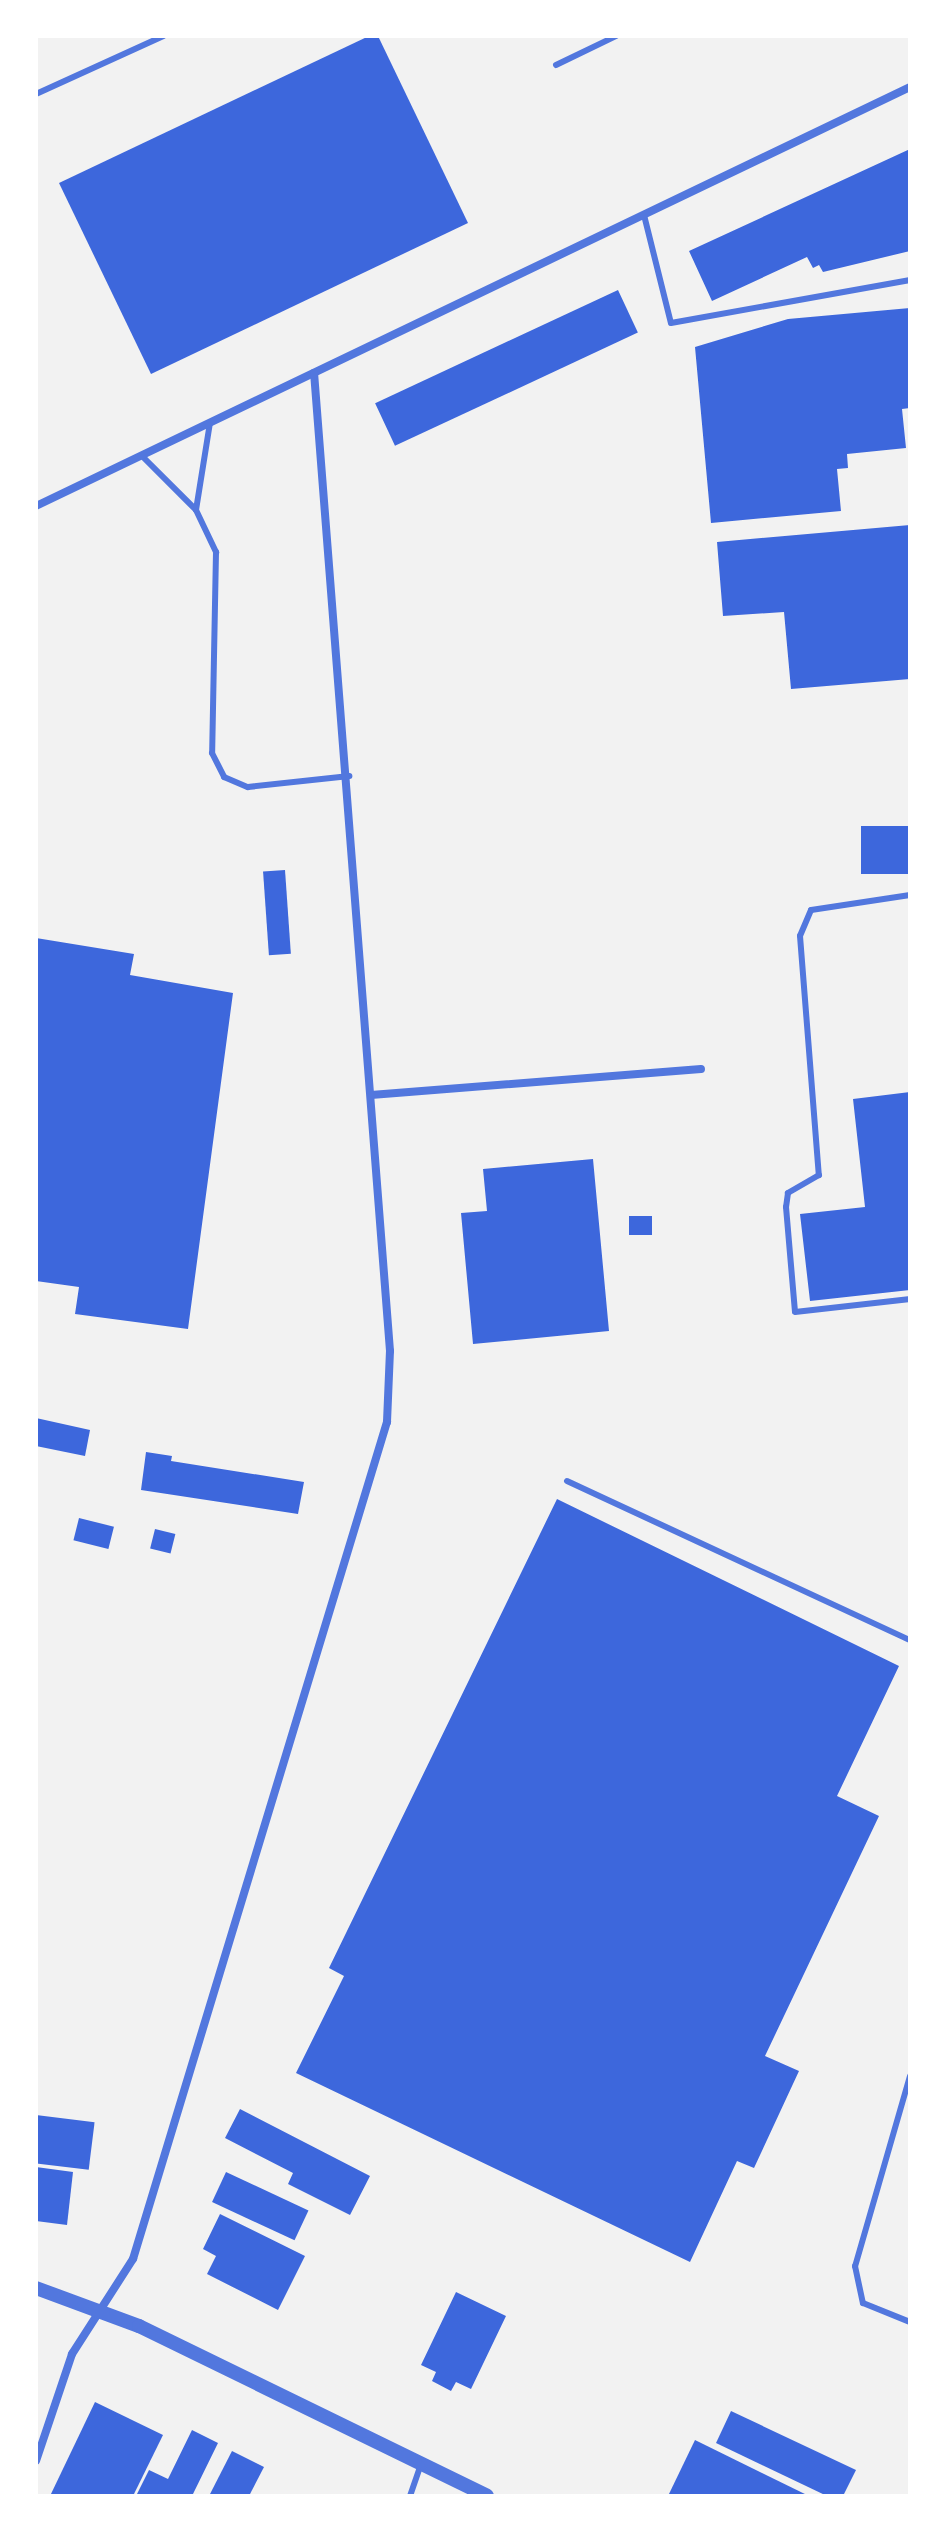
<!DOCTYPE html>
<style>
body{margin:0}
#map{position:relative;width:946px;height:2532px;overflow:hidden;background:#f2f2f2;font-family:"Titillium Web",sans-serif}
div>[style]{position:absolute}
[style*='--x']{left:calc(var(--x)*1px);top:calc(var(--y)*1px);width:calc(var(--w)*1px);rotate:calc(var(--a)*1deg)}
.building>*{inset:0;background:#3d67dc;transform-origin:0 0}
.service>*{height:6px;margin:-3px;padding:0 3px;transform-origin:3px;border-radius:3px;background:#5277de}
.minor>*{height:8px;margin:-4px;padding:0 4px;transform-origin:4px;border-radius:4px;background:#5277de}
.tertiary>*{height:14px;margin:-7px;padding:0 7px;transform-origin:7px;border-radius:7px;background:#5277de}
span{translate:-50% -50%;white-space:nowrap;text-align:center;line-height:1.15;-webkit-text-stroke:7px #fff;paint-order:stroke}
.frame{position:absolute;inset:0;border:38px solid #fff;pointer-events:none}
</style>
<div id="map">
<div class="building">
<div style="clip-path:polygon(369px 36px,378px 36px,468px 223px,151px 374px,59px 183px)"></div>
<div style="clip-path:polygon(910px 149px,910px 251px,823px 272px,819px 265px,813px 268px,807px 257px,712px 301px,689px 251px)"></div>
<div style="left:618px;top:290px;width:47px;height:268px;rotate:65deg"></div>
<div style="clip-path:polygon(910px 308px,910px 408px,902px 409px,906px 448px,847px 454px,848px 468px,837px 469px,841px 511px,711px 523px,695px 347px,788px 319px)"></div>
<div style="clip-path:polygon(910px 525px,910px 679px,791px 689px,784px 612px,723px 616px,717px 542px)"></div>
<div style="left:910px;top:826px;width:48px;height:49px;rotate:90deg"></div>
<div style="left:285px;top:870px;width:84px;height:22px;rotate:86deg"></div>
<div style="clip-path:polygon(36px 938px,134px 954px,130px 975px,233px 993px,188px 1329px,75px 1314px,79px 1287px,36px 1281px)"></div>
<div style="clip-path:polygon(910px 1092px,910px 1290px,810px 1301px,800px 1214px,865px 1207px,853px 1099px)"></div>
<div style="clip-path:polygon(593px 1159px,609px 1331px,473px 1344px,461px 1213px,487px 1211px,483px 1169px)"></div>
<div style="left:629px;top:1216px;width:23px;height:19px"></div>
<div style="clip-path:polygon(36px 1418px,90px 1430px,85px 1456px,36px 1446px)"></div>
<div style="clip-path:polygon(146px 1452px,172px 1456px,171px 1461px,304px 1482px,298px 1514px,141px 1490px)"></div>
<div style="clip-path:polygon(557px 1499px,899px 1666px,837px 1796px,879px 1816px,765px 2056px,799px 2071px,754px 2168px,737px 2161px,690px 2262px,296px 2073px,344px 1976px,329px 1968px)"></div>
<div style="left:79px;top:1518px;width:36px;height:23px;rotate:14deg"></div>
<div style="left:155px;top:1529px;width:21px;height:20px;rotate:14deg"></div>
<div style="clip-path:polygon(240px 2109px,370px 2176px,350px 2215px,288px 2184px,293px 2173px,225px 2138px)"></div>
<div style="left:36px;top:2115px;width:59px;height:48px;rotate:7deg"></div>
<div style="clip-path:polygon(36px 2167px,73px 2172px,67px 2225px,36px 2221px)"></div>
<div style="left:226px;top:2172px;width:91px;height:33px;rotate:25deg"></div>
<div style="clip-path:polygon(220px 2214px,305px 2256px,278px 2310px,207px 2274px,216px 2256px,203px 2249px)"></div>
<div style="clip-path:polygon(456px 2292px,506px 2316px,471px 2389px,456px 2382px,451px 2391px,432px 2381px,436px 2372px,421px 2365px)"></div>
<div style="clip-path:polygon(95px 2402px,163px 2435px,133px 2496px,50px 2496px)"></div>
<div style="clip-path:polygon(731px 2411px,856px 2470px,843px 2496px,827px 2496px,716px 2443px)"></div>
<div style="clip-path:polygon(192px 2430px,218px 2443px,192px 2496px,136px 2496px,149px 2470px,168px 2479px)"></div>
<div style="clip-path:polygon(695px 2440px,809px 2496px,668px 2496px)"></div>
<div style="clip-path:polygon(232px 2451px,264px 2467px,249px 2496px,209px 2496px)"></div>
</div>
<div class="service">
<div style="--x:556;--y:65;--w:67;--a:-25.8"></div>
<div style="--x:36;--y:94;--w:140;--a:-24.5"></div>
<div style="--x:644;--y:215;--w:111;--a:76"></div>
<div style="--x:671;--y:323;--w:243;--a:-10.2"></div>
<div style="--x:142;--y:456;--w:76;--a:45"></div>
<div style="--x:196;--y:510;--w:47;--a:64.5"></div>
<div style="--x:216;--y:552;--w:201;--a:91.1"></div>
<div style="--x:212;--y:753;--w:27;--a:63"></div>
<div style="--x:224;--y:777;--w:26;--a:23"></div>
<div style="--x:248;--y:787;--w:102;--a:-6.2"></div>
<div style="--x:196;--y:510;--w:88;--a:-80.9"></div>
<div style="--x:910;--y:895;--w:100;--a:171.4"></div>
<div style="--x:811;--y:910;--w:28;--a:113"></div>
<div style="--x:800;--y:936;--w:240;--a:85.5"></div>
<div style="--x:819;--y:1175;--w:36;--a:150"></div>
<div style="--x:788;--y:1193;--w:14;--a:98"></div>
<div style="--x:786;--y:1207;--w:105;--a:85.1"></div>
<div style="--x:795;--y:1312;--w:116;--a:-6.4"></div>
<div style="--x:567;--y:1481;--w:378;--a:24.9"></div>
<div style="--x:910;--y:2076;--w:198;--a:106.1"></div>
<div style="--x:855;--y:2266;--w:38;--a:78"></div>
<div style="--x:863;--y:2303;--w:51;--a:22"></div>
<div style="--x:410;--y:2496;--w:34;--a:-71"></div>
</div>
<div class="minor">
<div style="--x:36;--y:506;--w:969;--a:-25.61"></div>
<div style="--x:371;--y:1095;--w:331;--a:-4.5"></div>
<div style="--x:36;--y:2461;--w:113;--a:-71.4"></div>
<div style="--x:72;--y:2354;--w:113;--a:-57.3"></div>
<div style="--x:133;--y:2259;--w:875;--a:-73.12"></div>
<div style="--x:387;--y:1422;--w:71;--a:-87.6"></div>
<div style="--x:390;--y:1351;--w:981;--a:-94.44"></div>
</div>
<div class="tertiary">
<div style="--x:36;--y:2288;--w:110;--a:20.3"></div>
<div style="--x:139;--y:2326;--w:387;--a:26"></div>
</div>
<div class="frame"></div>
</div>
